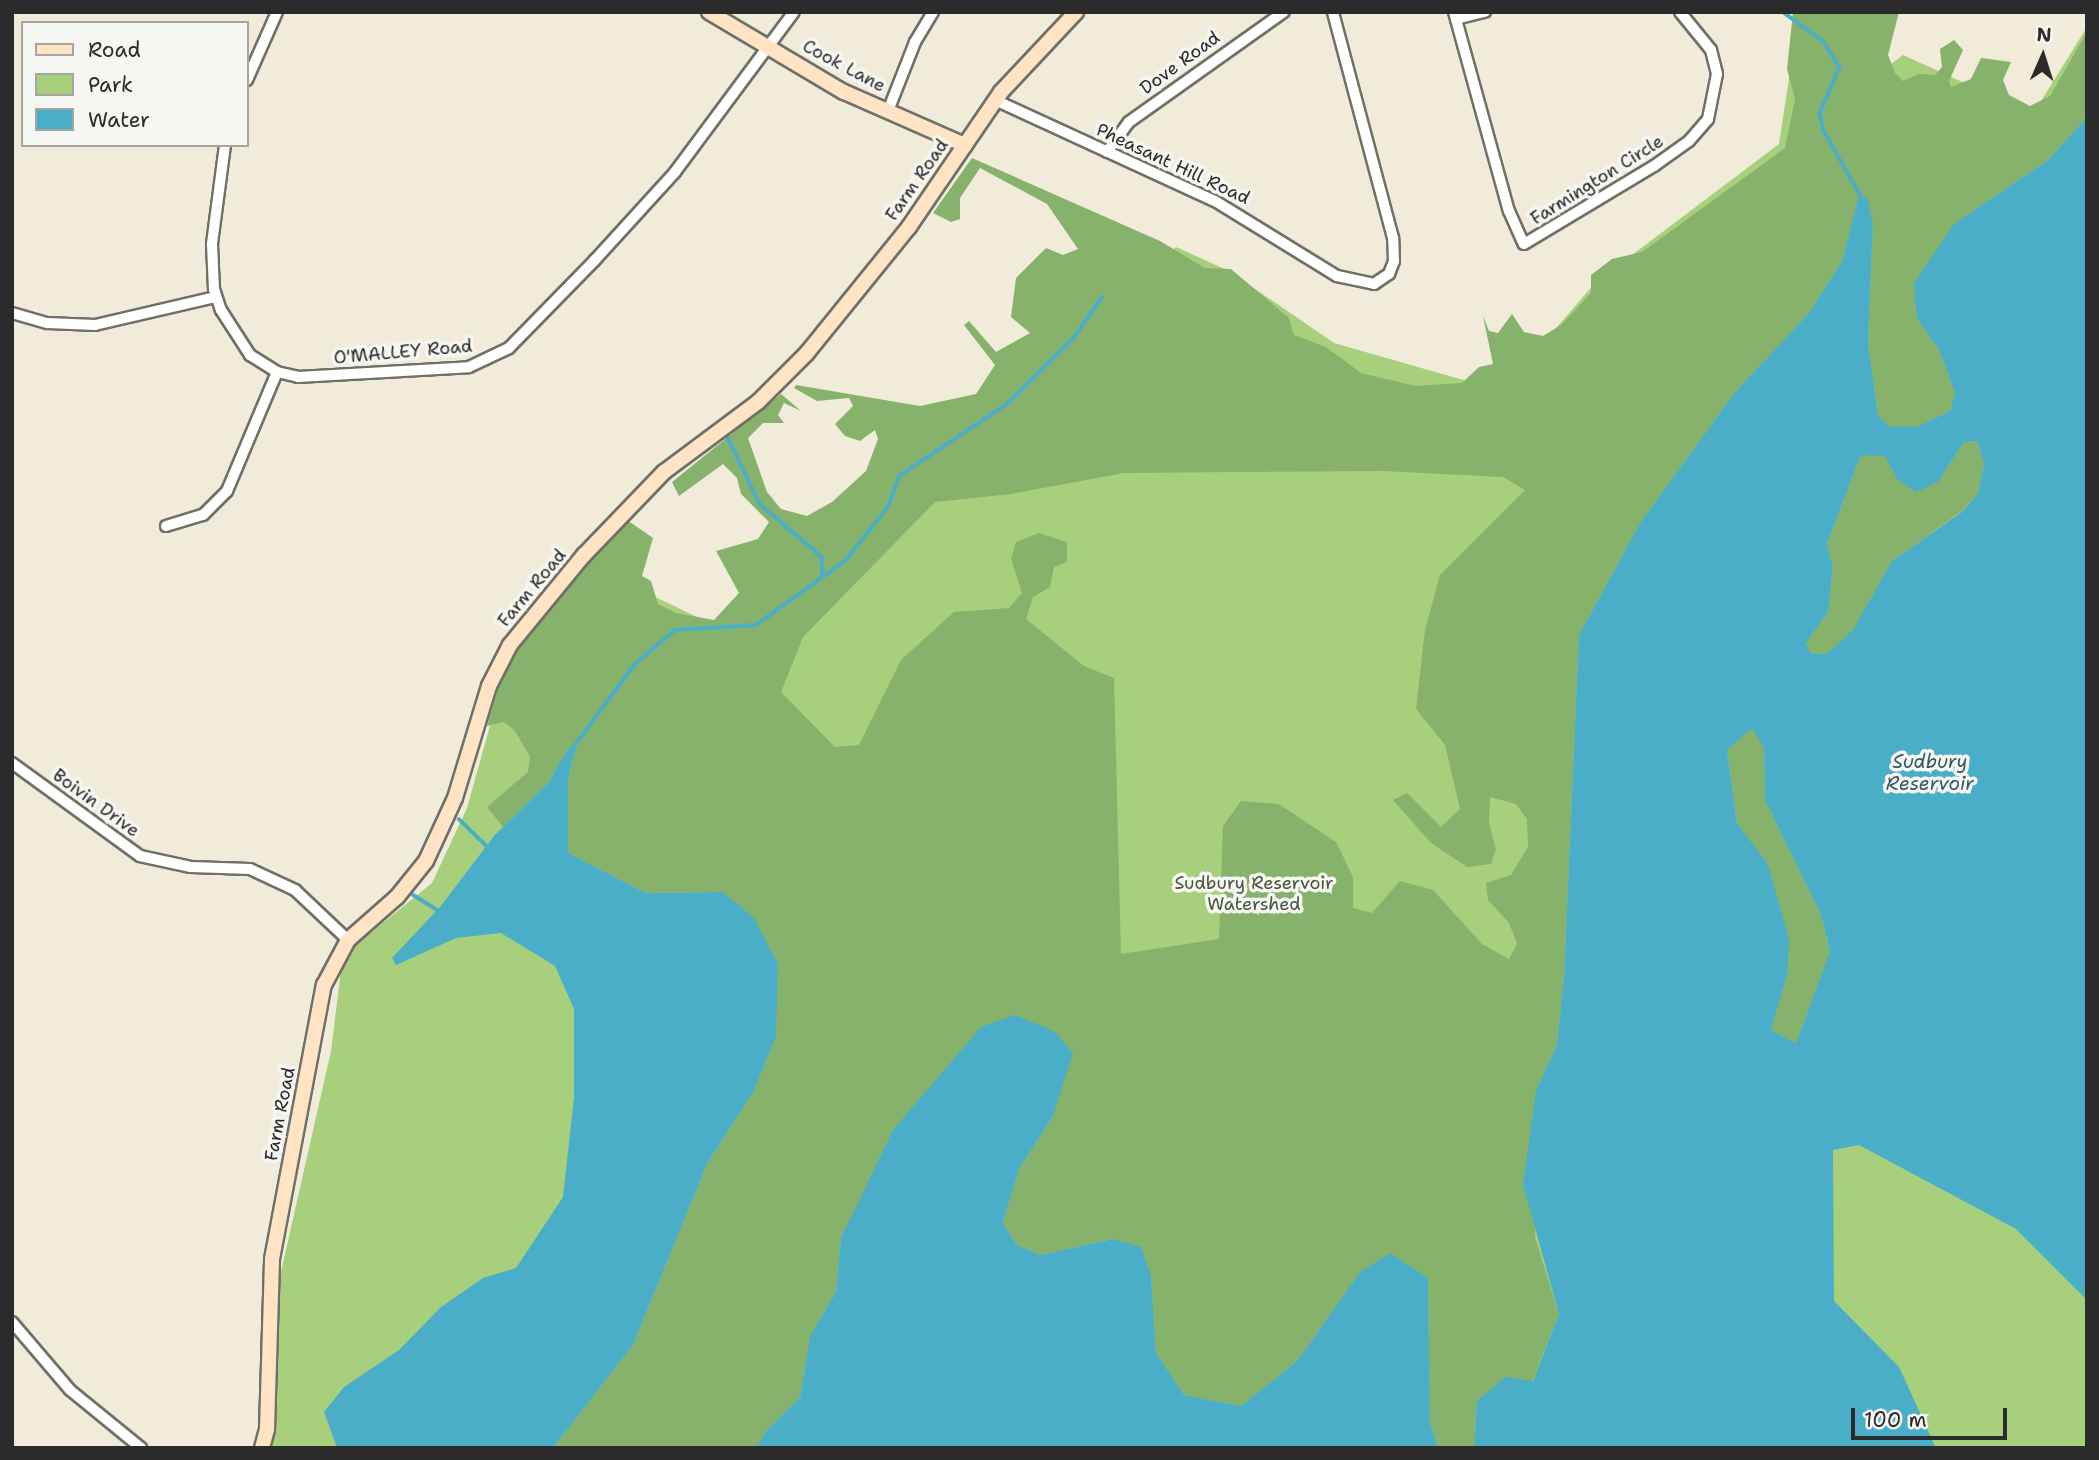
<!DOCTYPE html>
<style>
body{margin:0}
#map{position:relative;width:2099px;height:1460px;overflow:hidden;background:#f1ecda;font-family:"Shantell Sans",sans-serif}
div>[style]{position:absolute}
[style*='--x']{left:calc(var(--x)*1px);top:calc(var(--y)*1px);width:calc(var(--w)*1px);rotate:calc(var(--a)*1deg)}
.green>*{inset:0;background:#a8d07c}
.forest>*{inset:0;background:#86b26c}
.water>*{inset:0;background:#4aaec9}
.stream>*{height:3.5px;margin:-1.75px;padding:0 1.75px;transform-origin:1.75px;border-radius:1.75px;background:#4aaec9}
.roads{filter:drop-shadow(2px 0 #706f68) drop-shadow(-2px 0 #706f68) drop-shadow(0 2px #706f68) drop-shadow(0 -2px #706f68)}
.street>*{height:10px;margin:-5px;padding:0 5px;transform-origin:5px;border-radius:5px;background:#fff}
.secondary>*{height:14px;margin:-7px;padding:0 7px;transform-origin:7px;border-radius:7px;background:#fee4c5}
span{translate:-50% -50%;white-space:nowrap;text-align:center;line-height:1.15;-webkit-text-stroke:7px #f6f6f2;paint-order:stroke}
.street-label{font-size:18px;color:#2b2b2b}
.park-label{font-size:18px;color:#4a543f}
.water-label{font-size:19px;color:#365962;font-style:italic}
.frame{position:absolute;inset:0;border:14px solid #2b2b2b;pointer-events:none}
.legend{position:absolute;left:21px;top:21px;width:228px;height:126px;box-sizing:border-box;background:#f6f6f2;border:2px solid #a5a5a2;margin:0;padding:9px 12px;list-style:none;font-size:21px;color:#2b2b2b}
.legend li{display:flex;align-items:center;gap:14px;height:35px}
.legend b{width:35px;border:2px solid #a5a5a2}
.north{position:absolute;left:2008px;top:21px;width:70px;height:70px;-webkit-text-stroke:5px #f6f6f2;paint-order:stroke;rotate:3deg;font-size:19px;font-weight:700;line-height:28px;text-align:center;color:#2b2b2b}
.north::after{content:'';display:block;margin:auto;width:24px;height:32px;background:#2b2b2b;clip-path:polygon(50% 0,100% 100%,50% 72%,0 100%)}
.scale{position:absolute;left:1851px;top:1408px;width:156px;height:32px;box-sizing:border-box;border:4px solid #2b2b2b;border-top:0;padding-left:9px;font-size:21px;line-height:24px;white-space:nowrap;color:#2b2b2b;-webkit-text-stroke:5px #f6f6f2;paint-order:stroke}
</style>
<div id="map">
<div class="green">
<div style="clip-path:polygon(1798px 19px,1871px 79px,1903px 55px,2033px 114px,2087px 27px,2087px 1448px,263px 1448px,278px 1285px,331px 1051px,341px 970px,352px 948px,432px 883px,467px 808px,502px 683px,588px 565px,716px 626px,1176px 247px,1229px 271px,1334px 343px,1502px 391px,1595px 283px,1779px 144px)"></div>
</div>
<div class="forest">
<div style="clip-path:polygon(evenodd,1793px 12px,1899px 12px,1888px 55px,1895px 73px,1903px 81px,1919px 74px,1935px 75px,1942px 67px,1940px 49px,1954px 40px,1963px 50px,1949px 81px,1951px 87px,1971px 79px,1981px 58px,2011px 62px,2003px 80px,2009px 95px,2030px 106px,2050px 96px,2087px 32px,2087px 117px,2048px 160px,1954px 224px,1917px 318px,1939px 350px,1955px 393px,1950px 411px,1916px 427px,1889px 427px,1878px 416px,1868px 342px,1873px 224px,1859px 199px,1842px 261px,1809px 313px,1735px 392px,1640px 523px,1579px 635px,1564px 977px,1557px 1044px,1536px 1091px,1535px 1237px,1559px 1314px,1532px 1382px,1477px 1401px,1474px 1448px,1438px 1448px,1430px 1422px,1428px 1279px,1360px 1272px,1297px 1361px,1241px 1406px,1184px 1395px,1156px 1353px,1151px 1276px,1112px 1239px,1040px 1255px,1017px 1245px,1003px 1223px,1019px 1169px,1053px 1116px,841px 1238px,836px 1292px,810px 1336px,800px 1397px,766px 1431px,756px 1448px,553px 1448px,633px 1345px,707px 1164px,753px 1092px,723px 892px,646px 893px,568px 853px,568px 779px,576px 748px,569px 747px,548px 783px,503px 827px,487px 807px,528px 772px,530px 757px,515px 731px,504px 722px,487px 726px,502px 675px,522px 640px,627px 520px,653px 538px,642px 576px,651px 581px,658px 604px,676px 613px,714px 620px,739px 593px,716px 551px,758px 539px,769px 522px,741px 494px,737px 478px,723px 464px,679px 496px,672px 482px,781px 394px,801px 411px,784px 403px,778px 415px,784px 423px,763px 423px,748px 438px,767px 492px,781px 509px,807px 516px,832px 502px,866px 471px,878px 439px,875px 430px,860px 441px,845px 436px,835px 424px,853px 406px,849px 398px,817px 401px,794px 388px,796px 385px,920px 406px,976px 394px,995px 365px,964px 325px,969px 321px,996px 352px,1030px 333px,1011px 317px,1016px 278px,1046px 248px,1063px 255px,1078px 249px,1047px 204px,980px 168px,960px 198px,960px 219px,951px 222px,933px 213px,972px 158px,1160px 241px,1205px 268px,1231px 269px,1289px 318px,1294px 335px,1326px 347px,1361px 373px,1415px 386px,1462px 383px,1479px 367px,1493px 364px,1483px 316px,1489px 331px,1498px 333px,1512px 314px,1524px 332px,1543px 336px,1561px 325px,1591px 293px,1591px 275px,1612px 259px,1642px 252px,1785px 148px,1795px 99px,1787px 69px,1793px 12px,1383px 471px,1503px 477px,1525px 490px,1440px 575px,1425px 630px,1416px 709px,1445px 745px,1460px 809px,1441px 827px,1407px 793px,1393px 800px,1431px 843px,1467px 867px,1491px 864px,1496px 849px,1489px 823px,1490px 797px,1516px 804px,1527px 819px,1528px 847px,1511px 875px,1486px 883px,1488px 900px,1509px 923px,1517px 944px,1509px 959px,1482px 944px,1433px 890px,1400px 881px,1372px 913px,1353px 908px,1353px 877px,1336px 842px,1279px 804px,1241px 801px,1223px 826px,1219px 939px,1121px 954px,1114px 678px,1084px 666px,1026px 619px,1033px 597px,1050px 587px,1054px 567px,1067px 562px,1067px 542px,1039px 533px,1016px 542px,1011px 559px,1022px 593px,1009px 608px,954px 612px,901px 660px,859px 745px,835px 747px,781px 692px,803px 637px,935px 502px,1011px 494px,1124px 473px,1383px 471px)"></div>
<div style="clip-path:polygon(1977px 441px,1984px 464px,1978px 493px,1963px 510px,1892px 561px,1854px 630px,1828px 653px,1811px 654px,1806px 643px,1828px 612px,1833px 568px,1827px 544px,1861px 455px,1885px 455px,1897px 479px,1938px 482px,1964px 442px)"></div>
<div style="clip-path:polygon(1752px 727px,1764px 746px,1765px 800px,1821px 915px,1830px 953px,1796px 1043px,1771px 1030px,1787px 976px,1768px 864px,1737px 823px,1727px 750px)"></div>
</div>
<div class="water">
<div style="clip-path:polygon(evenodd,2087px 117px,2087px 1300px,2016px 1229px,1859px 1145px,1833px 1150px,1834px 1301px,1899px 1367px,1936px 1448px,1474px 1448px,1477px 1401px,1505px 1377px,1533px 1381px,1559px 1314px,1523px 1185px,1536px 1091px,1557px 1044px,1564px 977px,1579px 635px,1640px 523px,1735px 392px,1809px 313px,1842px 261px,1858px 199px,1867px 197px,1873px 224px,1868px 342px,1878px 416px,1889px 426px,1916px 427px,1950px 411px,1955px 393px,1939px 350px,1917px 318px,1914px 283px,1954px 224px,2048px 160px,2087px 117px,1977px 441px,1984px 464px,1978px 493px,1963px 511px,1892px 561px,1853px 630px,1828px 653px,1811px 654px,1806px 643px,1828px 612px,1833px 568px,1827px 544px,1861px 455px,1885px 456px,1897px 479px,1916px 492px,1938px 482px,1964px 442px,1977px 441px,2087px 117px,1752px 728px,1764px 747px,1765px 800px,1821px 915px,1830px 952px,1796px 1043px,1771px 1030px,1787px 976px,1789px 940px,1768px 864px,1737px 823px,1727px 750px,1752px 728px)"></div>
<div style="clip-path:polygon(569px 747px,576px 748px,568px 779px,568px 853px,646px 893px,723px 892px,754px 918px,778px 964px,776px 1036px,753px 1092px,707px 1164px,633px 1345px,553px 1448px,337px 1448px,324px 1412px,344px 1387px,399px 1350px,441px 1307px,483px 1278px,516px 1268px,563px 1197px,574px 1097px,574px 1009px,555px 966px,501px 933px,456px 938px,396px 965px,392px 958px,440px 907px,494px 836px,548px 783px)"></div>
<div style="clip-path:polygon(1015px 1015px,1054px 1031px,1073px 1053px,1053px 1116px,1019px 1169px,1003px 1223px,1017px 1245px,1040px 1255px,1113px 1239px,1141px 1247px,1151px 1276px,1156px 1353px,1184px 1395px,1241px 1406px,1297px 1361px,1360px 1272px,1390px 1253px,1428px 1278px,1430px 1422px,1438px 1448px,756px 1448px,766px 1431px,800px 1397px,810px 1336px,836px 1292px,841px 1238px,893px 1130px,981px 1027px)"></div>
</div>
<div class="stream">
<div style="--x:1783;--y:12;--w:49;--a:35.9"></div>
<div style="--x:1823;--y:41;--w:31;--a:57"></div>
<div style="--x:1840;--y:67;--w:51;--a:113.1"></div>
<div style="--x:1820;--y:114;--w:17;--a:77"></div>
<div style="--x:1824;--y:131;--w:77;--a:60.4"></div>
<div style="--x:727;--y:436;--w:76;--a:64.1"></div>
<div style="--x:760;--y:504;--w:82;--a:40.5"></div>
<div style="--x:822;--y:557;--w:18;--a:87"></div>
<div style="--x:573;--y:748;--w:104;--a:-53.6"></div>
<div style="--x:635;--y:664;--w:52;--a:-40.4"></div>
<div style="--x:675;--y:630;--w:81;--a:-3.5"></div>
<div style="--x:756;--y:625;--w:110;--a:-35.7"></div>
<div style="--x:845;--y:561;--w:69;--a:-51.5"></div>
<div style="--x:888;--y:507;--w:33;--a:-70"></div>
<div style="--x:899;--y:476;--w:130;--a:-33.7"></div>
<div style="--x:1007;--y:404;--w:93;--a:-44.6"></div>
<div style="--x:1073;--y:339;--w:51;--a:-55.4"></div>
<div style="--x:459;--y:819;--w:43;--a:44.1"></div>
<div style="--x:412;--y:894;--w:32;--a:32"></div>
</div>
<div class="roads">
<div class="street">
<div style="--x:1454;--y:12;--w:206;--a:74.6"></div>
<div style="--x:1509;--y:211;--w:36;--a:66"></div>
<div style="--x:1524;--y:244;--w:152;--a:-31"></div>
<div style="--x:1654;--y:166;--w:43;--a:-35.5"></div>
<div style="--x:1689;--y:141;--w:29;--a:-49"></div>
<div style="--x:1708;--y:119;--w:46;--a:-78.7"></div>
<div style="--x:1717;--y:74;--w:25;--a:-104"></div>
<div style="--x:1711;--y:50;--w:49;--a:-129.2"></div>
<div style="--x:1456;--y:19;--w:30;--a:-14"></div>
<div style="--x:247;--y:80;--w:74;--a:-66.2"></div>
<div style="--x:995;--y:100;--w:242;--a:24.7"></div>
<div style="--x:1215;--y:201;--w:143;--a:31.6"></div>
<div style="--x:1337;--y:276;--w:38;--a:12"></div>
<div style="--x:1374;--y:284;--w:18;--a:-34"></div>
<div style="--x:1389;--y:274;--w:14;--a:-69"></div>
<div style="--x:1394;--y:261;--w:23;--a:-92"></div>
<div style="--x:1393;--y:238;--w:234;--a:-104.9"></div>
<div style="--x:888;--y:111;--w:74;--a:-68.6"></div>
<div style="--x:915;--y:42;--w:35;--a:-59"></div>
<div style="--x:225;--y:145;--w:100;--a:97.5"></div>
<div style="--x:212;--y:244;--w:45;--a:87.5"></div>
<div style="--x:214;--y:289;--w:22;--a:72"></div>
<div style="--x:221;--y:310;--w:54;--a:57.2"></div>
<div style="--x:250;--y:355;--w:32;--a:32"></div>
<div style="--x:277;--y:372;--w:22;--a:13"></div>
<div style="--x:298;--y:377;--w:171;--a:-3.3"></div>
<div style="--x:469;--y:367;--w:44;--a:-25.4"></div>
<div style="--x:509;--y:348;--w:123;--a:-45.7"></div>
<div style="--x:595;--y:260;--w:119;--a:-47.7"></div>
<div style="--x:675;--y:172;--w:199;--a:-53.4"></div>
<div style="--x:1107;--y:152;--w:37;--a:-54"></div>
<div style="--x:1129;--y:122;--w:190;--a:-35.4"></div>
<div style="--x:12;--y:313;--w:37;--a:16"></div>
<div style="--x:48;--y:323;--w:47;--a:2.4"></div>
<div style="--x:95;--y:325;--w:123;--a:-13.1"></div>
<div style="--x:166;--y:526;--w:39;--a:-17"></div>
<div style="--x:203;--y:515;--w:34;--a:-45"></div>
<div style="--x:227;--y:491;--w:129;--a:-67.2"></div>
<div style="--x:12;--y:763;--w:158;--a:36"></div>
<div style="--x:140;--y:856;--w:52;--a:12.2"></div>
<div style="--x:191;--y:867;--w:59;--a:1.9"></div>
<div style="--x:250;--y:869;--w:50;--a:25"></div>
<div style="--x:295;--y:890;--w:73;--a:43.3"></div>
<div style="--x:12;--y:1322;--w:89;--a:49.5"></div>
<div style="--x:70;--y:1390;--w:92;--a:39.2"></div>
</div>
<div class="secondary">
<div style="--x:709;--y:12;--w:157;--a:30.7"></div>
<div style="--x:844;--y:92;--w:132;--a:23.7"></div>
<div style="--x:262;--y:1448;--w:20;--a:-75"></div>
<div style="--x:267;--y:1429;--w:170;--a:-88.3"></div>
<div style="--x:272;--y:1259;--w:279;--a:-79.3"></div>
<div style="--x:324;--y:985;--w:51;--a:-61.9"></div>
<div style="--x:348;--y:940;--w:65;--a:-41.3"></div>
<div style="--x:397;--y:897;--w:46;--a:-51.1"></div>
<div style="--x:426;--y:861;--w:69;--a:-65.3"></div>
<div style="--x:455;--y:798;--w:117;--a:-73.1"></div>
<div style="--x:489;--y:686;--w:46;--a:-62.9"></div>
<div style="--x:510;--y:645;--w:117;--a:-50.6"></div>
<div style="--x:584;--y:555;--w:115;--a:-46.1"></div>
<div style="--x:664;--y:472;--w:117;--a:-36.7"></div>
<div style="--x:758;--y:402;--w:69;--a:-45"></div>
<div style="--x:807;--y:353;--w:162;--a:-51"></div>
<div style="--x:909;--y:227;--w:163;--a:-55.7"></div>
<div style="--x:1001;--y:92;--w:110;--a:-46.8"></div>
</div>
</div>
<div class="street-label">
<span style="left:1180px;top:63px;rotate:-36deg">Dove Road</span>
<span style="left:844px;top:66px;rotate:28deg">Cook Lane</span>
<span style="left:1173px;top:164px;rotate:25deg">Pheasant Hill Road</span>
<span style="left:917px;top:180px;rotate:-55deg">Farm Road</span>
<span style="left:1597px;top:180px;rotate:-32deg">Farmington Circle</span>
<span style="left:403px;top:352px;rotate:-5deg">O'MALLEY Road</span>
<span style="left:532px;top:588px;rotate:-50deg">Farm Road</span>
<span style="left:96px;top:803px;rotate:36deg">Boivin Drive</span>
<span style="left:280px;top:1114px;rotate:-79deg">Farm Road</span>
</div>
<div class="park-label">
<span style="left:1254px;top:894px">Sudbury Reservoir<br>Watershed</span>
</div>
<div class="water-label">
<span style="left:1930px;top:773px">Sudbury<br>Reservoir</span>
</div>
<div class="frame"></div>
<ul class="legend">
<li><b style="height:9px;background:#fee4c5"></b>Road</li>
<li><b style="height:19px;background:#a8d07c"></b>Park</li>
<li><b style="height:19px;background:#4aaec9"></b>Water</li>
</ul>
<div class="north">N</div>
<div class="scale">100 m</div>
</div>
